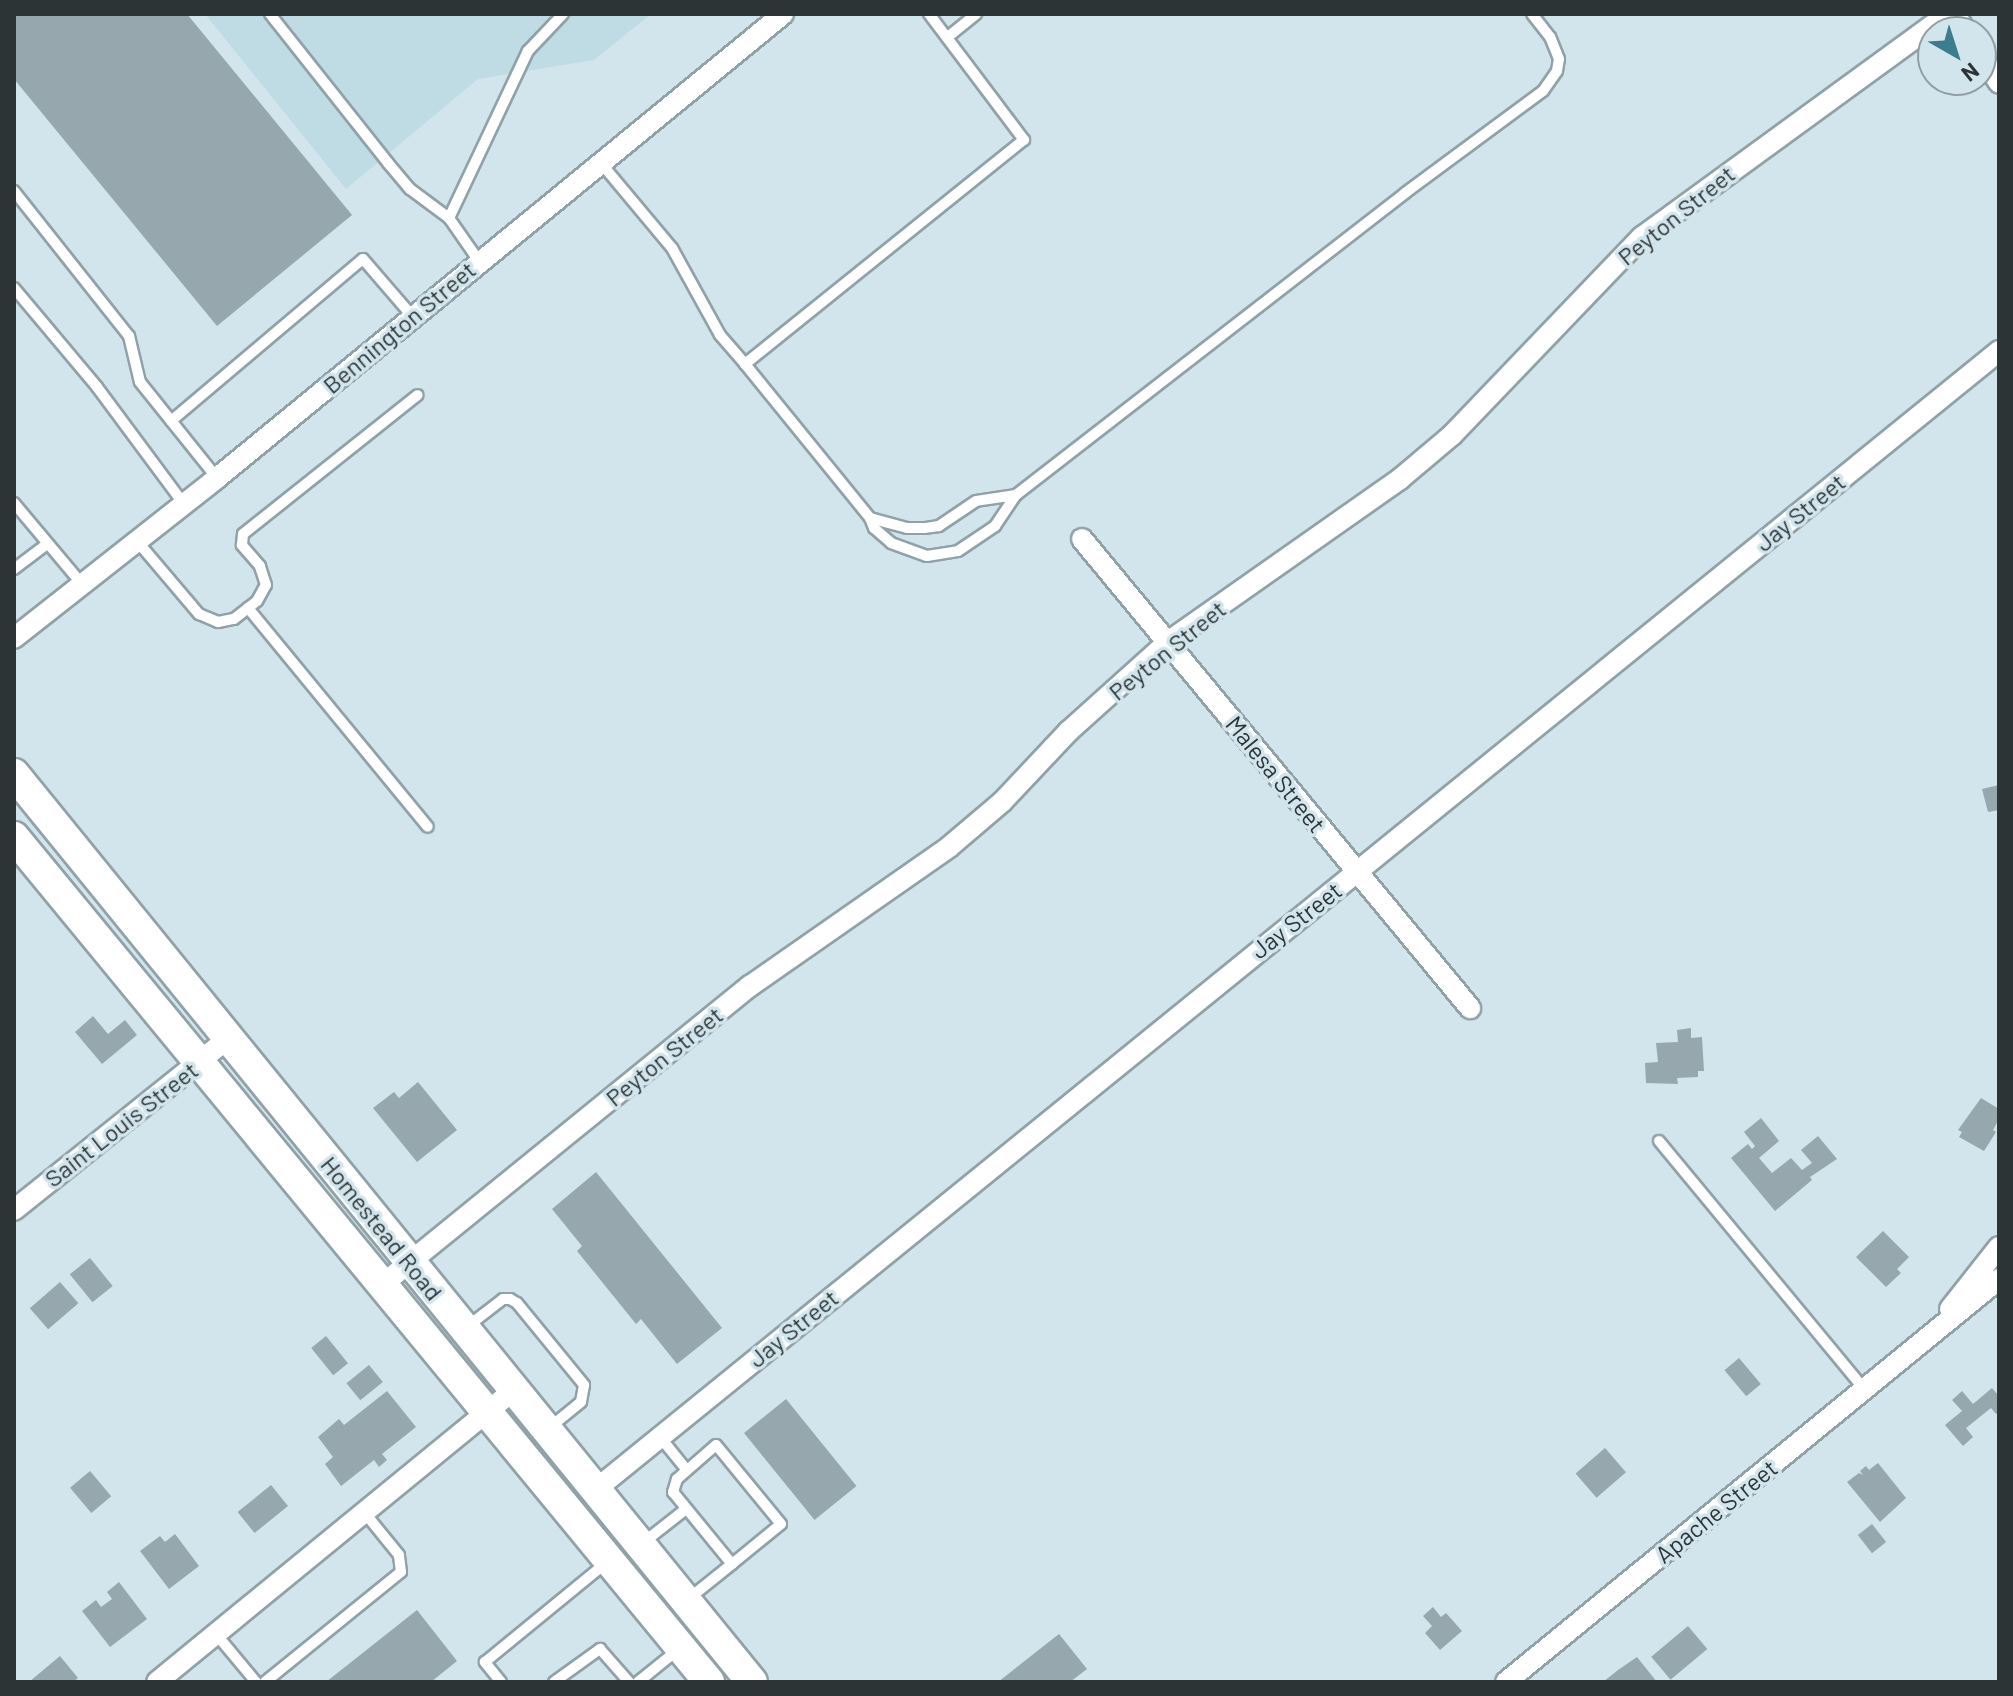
<!DOCTYPE html>
<style>
body{margin:0}
#map{position:relative;width:2013px;height:1696px;overflow:hidden;background:#d2e5ec;font-family:Barlow,sans-serif}
div>[style]{position:absolute}
[style*='--x']{left:calc(var(--x)*1px);top:calc(var(--y)*1px);width:calc(var(--w)*1px);rotate:calc(var(--a)*1deg)}
.built>*{inset:0;background:#bfdbe4}
.building>*{inset:0;background:#96a8ae;transform-origin:0 0}
.roads{filter:drop-shadow(2px 0 #90a2a8) drop-shadow(-2px 0 #90a2a8) drop-shadow(0 2px #90a2a8) drop-shadow(0 -2px #90a2a8)}
.service>*{height:10px;margin:-5px;padding:0 5px;transform-origin:5px;border-radius:5px;background:#fff}
.minor>*{height:20px;margin:-10px;padding:0 10px;transform-origin:10px;border-radius:10px;background:#fff}
.secondary>*{height:30px;margin:-15px;padding:0 15px;transform-origin:15px;border-radius:15px;background:#fff}
span{translate:-50% -50%;white-space:nowrap;text-align:center;line-height:1.15;-webkit-text-stroke:7px #d2e5ec;paint-order:stroke}
.street-label{font-size:24px;color:#2c3436}
.frame{position:absolute;inset:0;border:16px solid #2c3436;pointer-events:none}
.north{position:absolute;left:1917px;top:16px;width:80px;height:80px;box-sizing:border-box;background:#d2e5ec;border:2px solid #909ea3;border-radius:50%;rotate:141deg;font-size:22px;font-weight:700;line-height:32px;text-align:center;color:#2c3436}
.north::after{content:'';display:block;margin:auto;width:28px;height:36px;background:#3b7c8f;clip-path:polygon(50% 0,100% 100%,50% 72%,0 100%)}
</style>
<div id="map">
<div class="built">
<div style="clip-path:polygon(205px 14px,651px 14px,594px 60px,478px 79px,346px 189px)"></div>
</div>
<div class="building">
<div style="clip-path:polygon(14px 14px,187px 14px,352px 215px,217px 326px,14px 79px)"></div>
<div style="clip-path:polygon(1999px 785px,1999px 810px,1988px 812px,1982px 789px)"></div>
<div style="clip-path:polygon(93px 1016px,108px 1034px,125px 1020px,137px 1035px,102px 1064px,75px 1032px)"></div>
<div style="clip-path:polygon(1691px 1028px,1691px 1038px,1702px 1037px,1704px 1071px,1698px 1071px,1698px 1077px,1677px 1078px,1678px 1084px,1646px 1083px,1645px 1063px,1658px 1062px,1656px 1043px,1678px 1042px,1677px 1030px)"></div>
<div style="clip-path:polygon(418px 1082px,457px 1130px,417px 1162px,373px 1108px,394px 1092px,399px 1098px)"></div>
<div style="clip-path:polygon(1981px 1098px,1999px 1109px,1999px 1119px,1993px 1130px,1996px 1132px,1984px 1151px,1959px 1137px,1962px 1132px,1958px 1130px)"></div>
<div style="clip-path:polygon(1761px 1118px,1779px 1141px,1759px 1158px,1772px 1173px,1791px 1158px,1802px 1170px,1812px 1163px,1801px 1150px,1818px 1136px,1837px 1159px,1810px 1177px,1812px 1180px,1775px 1211px,1731px 1158px,1748px 1144px,1752px 1149px,1755px 1146px,1744px 1132px)"></div>
<div style="clip-path:polygon(596px 1172px,722px 1328px,677px 1364px,641px 1319px,636px 1324px,577px 1251px,582px 1246px,552px 1209px)"></div>
<div style="clip-path:polygon(1883px 1231px,1909px 1257px,1897px 1269px,1901px 1273px,1886px 1287px,1856px 1257px)"></div>
<div style="left:90px;top:1258px;width:36px;height:26px;rotate:51deg"></div>
<div style="left:60px;top:1282px;width:28px;height:40px;rotate:49deg"></div>
<div style="left:326px;top:1336px;width:35px;height:19px;rotate:51deg"></div>
<div style="left:1739px;top:1358px;width:34px;height:19px;rotate:50deg"></div>
<div style="left:369px;top:1365px;width:22px;height:29px;rotate:51deg"></div>
<div style="clip-path:polygon(1992px 1388px,1999px 1396px,1999px 1411px,1996px 1414px,1991px 1408px,1966px 1428px,1973px 1437px,1963px 1446px,1945px 1425px,1962px 1411px,1952px 1400px,1962px 1391px,1973px 1404px)"></div>
<div style="clip-path:polygon(387px 1391px,416px 1427px,382px 1454px,387px 1460px,379px 1467px,374px 1460px,341px 1486px,325px 1464px,333px 1457px,318px 1437px,339px 1419px,344px 1425px)"></div>
<div style="left:786px;top:1399px;width:112px;height:54px;rotate:51deg"></div>
<div style="left:1605px;top:1448px;width:32px;height:39px;rotate:49deg"></div>
<div style="clip-path:polygon(1878px 1463px,1906px 1498px,1880px 1522px,1847px 1482px,1859px 1473px,1863px 1475px,1860px 1471px,1866px 1466px,1869px 1470px)"></div>
<div style="left:90px;top:1471px;width:33px;height:26px;rotate:50deg"></div>
<div style="left:271px;top:1485px;width:27px;height:43px;rotate:51deg"></div>
<div style="left:1872px;top:1524px;width:23px;height:18px;rotate:52deg"></div>
<div style="clip-path:polygon(175px 1534px,199px 1566px,169px 1589px,140px 1551px,160px 1536px,165px 1542px)"></div>
<div style="clip-path:polygon(119px 1582px,147px 1619px,110px 1647px,82px 1611px,96px 1600px,101px 1607px,112px 1599px,107px 1592px)"></div>
<div style="clip-path:polygon(1433px 1607px,1441px 1617px,1446px 1613px,1462px 1631px,1440px 1650px,1425px 1633px,1432px 1626px,1423px 1616px)"></div>
<div style="clip-path:polygon(417px 1610px,457px 1661px,431px 1682px,326px 1682px)"></div>
<div style="left:1688px;top:1626px;width:30px;height:48px;rotate:50deg"></div>
<div style="clip-path:polygon(1059px 1634px,1087px 1669px,1070px 1682px,998px 1682px)"></div>
<div style="clip-path:polygon(60px 1656px,78px 1678px,73px 1682px,29px 1682px)"></div>
<div style="clip-path:polygon(1637px 1657px,1657px 1682px,1603px 1682px,1618px 1670px)"></div>
</div>
<div class="roads">
<div class="service">
<div style="--x:270;--y:14;--w:190;--a:51.6"></div>
<div style="--x:388;--y:163;--w:34;--a:50"></div>
<div style="--x:410;--y:189;--w:49;--a:36.6"></div>
<div style="--x:449;--y:218;--w:52;--a:55.1"></div>
<div style="--x:949;--y:36;--w:35;--a:-39"></div>
<div style="--x:600;--y:162;--w:112;--a:50.1"></div>
<div style="--x:672;--y:248;--w:99;--a:61.1"></div>
<div style="--x:720;--y:335;--w:38;--a:49"></div>
<div style="--x:745;--y:364;--w:358;--a:-38.8"></div>
<div style="--x:1024;--y:140;--w:158;--a:-127"></div>
<div style="--x:14;--y:191;--w:185;--a:51.6"></div>
<div style="--x:129;--y:336;--w:47;--a:76.6"></div>
<div style="--x:140;--y:382;--w:123;--a:51.3"></div>
<div style="--x:449;--y:218;--w:185;--a:-64.7"></div>
<div style="--x:528;--y:51;--w:51;--a:-46.6"></div>
<div style="--x:14;--y:288;--w:129;--a:50"></div>
<div style="--x:97;--y:387;--w:146;--a:53.4"></div>
<div style="--x:745;--y:364;--w:198;--a:50.9"></div>
<div style="--x:171;--y:421;--w:251;--a:-40.2"></div>
<div style="--x:363;--y:259;--w:75;--a:49.3"></div>
<div style="--x:1016;--y:495;--w:40;--a:171.5"></div>
<div style="--x:976;--y:501;--w:45;--a:146"></div>
<div style="--x:939;--y:526;--w:15;--a:172"></div>
<div style="--x:924;--y:528;--w:17;--a:180"></div>
<div style="--x:907;--y:528;--w:38;--a:-165"></div>
<div style="--x:870;--y:518;--w:11;--a:68"></div>
<div style="--x:874;--y:528;--w:23;--a:41"></div>
<div style="--x:891;--y:543;--w:38;--a:20"></div>
<div style="--x:927;--y:556;--w:31;--a:-9"></div>
<div style="--x:958;--y:551;--w:45;--a:-34"></div>
<div style="--x:995;--y:526;--w:37;--a:-56"></div>
<div style="--x:1016;--y:495;--w:492;--a:-37.8"></div>
<div style="--x:1405;--y:193;--w:172;--a:-36.5"></div>
<div style="--x:1543;--y:91;--w:24;--a:-55"></div>
<div style="--x:1557;--y:71;--w:12;--a:-81"></div>
<div style="--x:1559;--y:59;--w:24;--a:-112"></div>
<div style="--x:1550;--y:37;--w:29;--a:-128"></div>
<div style="--x:14;--y:503;--w:106;--a:50"></div>
<div style="--x:137;--y:541;--w:96;--a:49.7"></div>
<div style="--x:199;--y:614;--w:21;--a:23"></div>
<div style="--x:218;--y:622;--w:16;--a:-11"></div>
<div style="--x:234;--y:619;--w:29;--a:-38"></div>
<div style="--x:257;--y:601;--w:18;--a:-61"></div>
<div style="--x:266;--y:585;--w:20;--a:-108"></div>
<div style="--x:260;--y:566;--w:28;--a:-131"></div>
<div style="--x:242;--y:545;--w:11;--a:-85"></div>
<div style="--x:243;--y:534;--w:223;--a:-38.5"></div>
<div style="--x:14;--y:569;--w:41;--a:-37.1"></div>
<div style="--x:248;--y:608;--w:283;--a:50.6"></div>
<div style="--x:1659;--y:1141;--w:323;--a:50.4"></div>
<div style="--x:468;--y:1326;--w:44;--a:-37.6"></div>
<div style="--x:503;--y:1299;--w:7;--a:0"></div>
<div style="--x:510;--y:1299;--w:8;--a:30"></div>
<div style="--x:517;--y:1303;--w:106;--a:50.7"></div>
<div style="--x:584;--y:1385;--w:17;--a:100"></div>
<div style="--x:581;--y:1402;--w:41;--a:140.9"></div>
<div style="--x:660;--y:1437;--w:41;--a:50.9"></div>
<div style="--x:644;--y:1542;--w:53;--a:-38.2"></div>
<div style="--x:687;--y:1600;--w:58;--a:-38.7"></div>
<div style="--x:732;--y:1564;--w:63;--a:-39.2"></div>
<div style="--x:781;--y:1524;--w:102;--a:-129.4"></div>
<div style="--x:716;--y:1445;--w:52;--a:138.9"></div>
<div style="--x:677;--y:1479;--w:14;--a:107"></div>
<div style="--x:673;--y:1492;--w:93;--a:50.7"></div>
<div style="--x:216;--y:1634;--w:62;--a:50.2"></div>
<div style="--x:265;--y:1682;--w:175;--a:-39"></div>
<div style="--x:401;--y:1572;--w:17;--a:-97"></div>
<div style="--x:399;--y:1555;--w:55;--a:-129.1"></div>
<div style="--x:501;--y:1682;--w:26;--a:-129"></div>
<div style="--x:485;--y:1662;--w:156;--a:-39.3"></div>
<div style="--x:554;--y:1682;--w:57;--a:-35.7"></div>
<div style="--x:600;--y:1649;--w:44;--a:48.7"></div>
<div style="--x:638;--y:1682;--w:54;--a:-39"></div>
</div>
<div class="minor">
<div style="--x:1955;--y:14;--w:21;--a:59"></div>
<div style="--x:1981;--y:55;--w:33;--a:57"></div>
<div style="--x:1082;--y:539;--w:609;--a:50.4"></div>
<div style="--x:14;--y:638;--w:258;--a:-38.2"></div>
<div style="--x:217;--y:478;--w:732;--a:-39.34"></div>
<div style="--x:14;--y:1210;--w:275;--a:-38.7"></div>
<div style="--x:383;--y:1284;--w:473;--a:-39.1"></div>
<div style="--x:750;--y:986;--w:243;--a:-34.9"></div>
<div style="--x:949;--y:847;--w:70;--a:-40.3"></div>
<div style="--x:1002;--y:802;--w:98;--a:-46.7"></div>
<div style="--x:1069;--y:731;--w:133;--a:-42"></div>
<div style="--x:1168;--y:642;--w:284;--a:-35.1"></div>
<div style="--x:1400;--y:479;--w:68;--a:-40.2"></div>
<div style="--x:1452;--y:435;--w:274;--a:-46.2"></div>
<div style="--x:1642;--y:237;--w:379;--a:-36.1"></div>
<div style="--x:1950;--y:1309;--w:79;--a:-51.7"></div>
<div style="--x:595;--y:1490;--w:1808;--a:-39.05"></div>
<div style="--x:157;--y:1682;--w:460;--a:-39.3"></div>
<div style="--x:1506;--y:1682;--w:637;--a:-39.26"></div>
</div>
<div class="secondary">
<div style="--x:14;--y:774;--w:1170;--a:50.9"></div>
<div style="--x:14;--y:837;--w:1094;--a:50.56"></div>
</div>
</div>
<div class="street-label">
<span style="left:1676px;top:215px;rotate:-39deg">Peyton Street</span>
<span style="left:399px;top:327px;rotate:-40deg">Bennington Street</span>
<span style="left:1800px;top:512px;rotate:-39deg">Jay Street</span>
<span style="left:1167px;top:650px;rotate:-39deg">Peyton Street</span>
<span style="left:1276px;top:774px;rotate:51deg">Malesa Street</span>
<span style="left:1296px;top:920px;rotate:-38deg">Jay Street</span>
<span style="left:664px;top:1056px;rotate:-39deg">Peyton Street</span>
<span style="left:121px;top:1124px;rotate:-38deg">Saint Louis Street</span>
<span style="left:382px;top:1228px;rotate:51deg">Homestead Road</span>
<span style="left:793px;top:1328px;rotate:-39deg">Jay Street</span>
<span style="left:1716px;top:1511px;rotate:-39deg">Apache Street</span>
</div>
<div class="frame"></div>
<div class="north">N</div>
</div>
